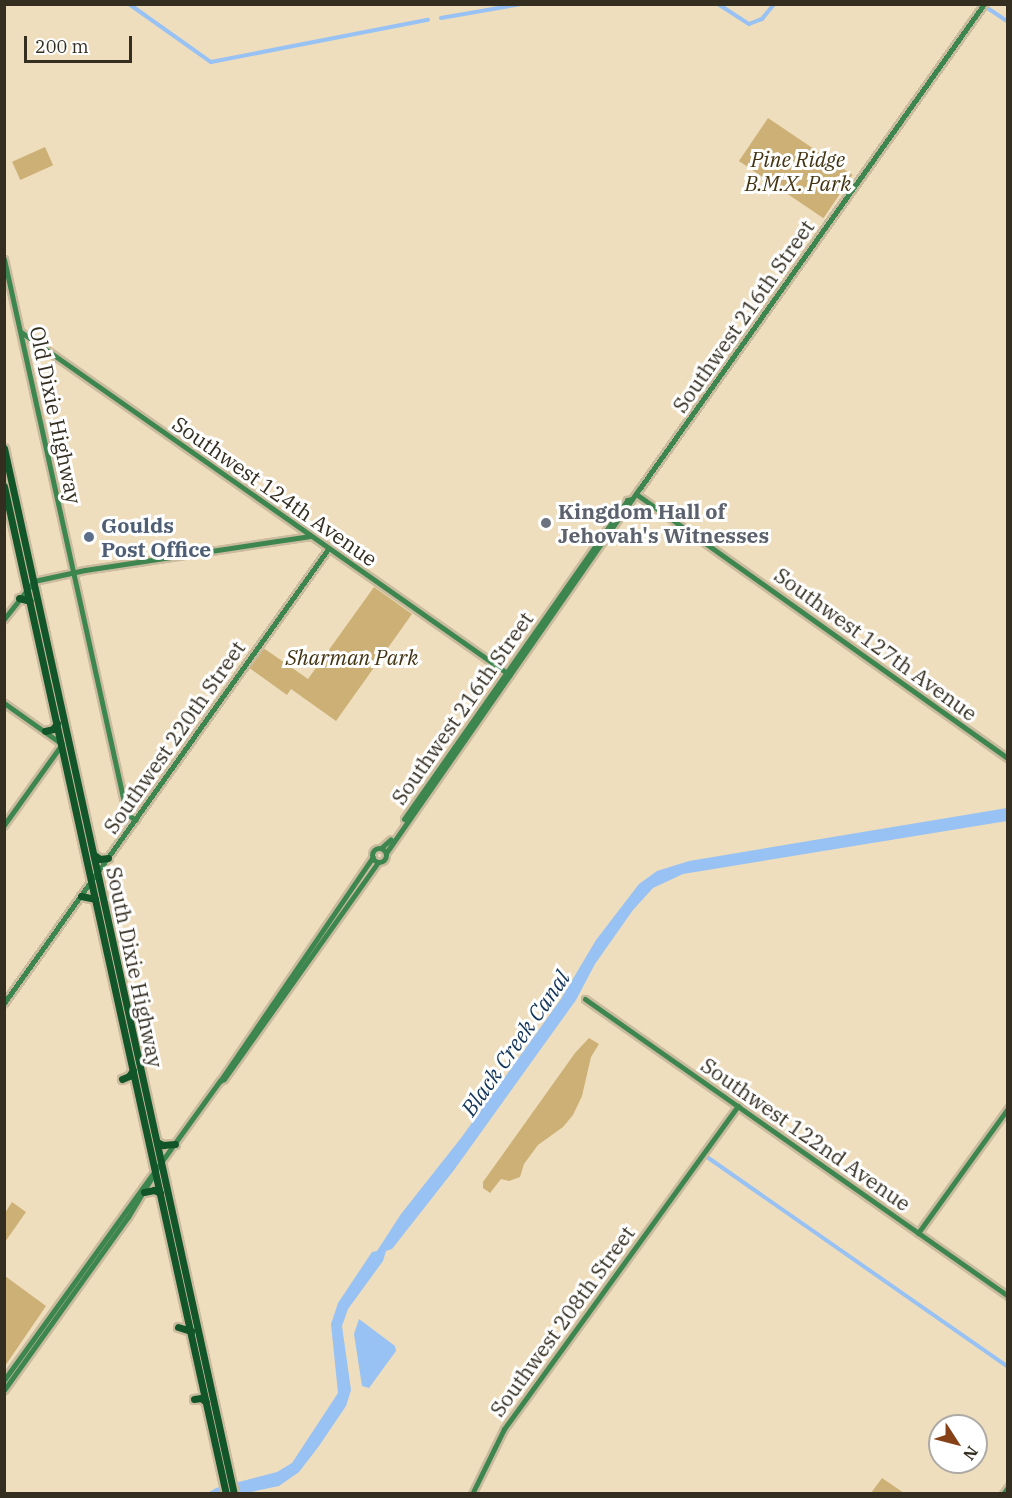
<!DOCTYPE html>
<style>
body{margin:0}
#map{position:relative;width:1012px;height:1498px;overflow:hidden;background:#efdebd;font-family:"IBM Plex Serif",serif}
div>[style]{position:absolute}
[style*='--x']{left:calc(var(--x)*1px);top:calc(var(--y)*1px);width:calc(var(--w)*1px);rotate:calc(var(--a)*1deg)}
.green>*{inset:0;background:#ccb076;transform-origin:0 0}
.water>*{inset:0;background:#98c1f4}
.canal>*{height:4px;margin:-2px;padding:0 2px;transform-origin:2px;border-radius:2px;background:#98c1f4}
.roads{filter:drop-shadow(2px 0 #cabb9e) drop-shadow(-2px 0 #cabb9e) drop-shadow(0 2px #cabb9e) drop-shadow(0 -2px #cabb9e)}
.secondary>*{height:5px;margin:-2.5px;padding:0 2.5px;transform-origin:2.5px;border-radius:2.5px;background:#3d864f}
.secondary>.ring{margin:-2.5px;padding:0;box-sizing:content-box;background:none;border:5px solid #3d864f;border-radius:50%}
.highway>*{height:7px;margin:-3.5px;padding:0 3.5px;transform-origin:3.5px;border-radius:3.5px;background:#115528}
.dots>*{width:16px;height:16px;translate:-50% -50%;box-sizing:border-box;border:3px solid #fff;border-radius:50%}
span{translate:-50% -50%;white-space:nowrap;text-align:center;line-height:1.15;-webkit-text-stroke:6px #fff;paint-order:stroke}
.park-label{font-size:21px;color:#423311;font-style:italic}
.street-label{font-size:21px;color:#342e21}
.worship-label{font-size:21px;color:#5b616d;font-weight:700}
.left{translate:0 -50%;text-align:left}
.service-label{font-size:21px;color:#4e5e75;font-weight:700}
.water-label{font-size:22px;color:#11345b;font-style:italic}
.frame{position:absolute;inset:0;border:6px solid #342e21;pointer-events:none}
.north{position:absolute;left:928px;top:1414px;width:60px;height:60px;box-sizing:border-box;background:#fff;border:2px solid #aeaba6;border-radius:50%;rotate:126deg;font-size:16px;font-weight:700;line-height:24px;text-align:center;color:#342e21}
.north::after{content:'';display:block;margin:auto;width:21px;height:27px;background:#864119;clip-path:polygon(50% 0,100% 100%,50% 72%,0 100%)}
.scale{position:absolute;left:24px;top:36px;width:108px;height:27px;box-sizing:border-box;border:3px solid #342e21;border-top:0;padding-left:8px;font-size:18px;line-height:21px;white-space:nowrap;color:#342e21;-webkit-text-stroke:4px #fff;paint-order:stroke}
</style>
<div id="map">
<div class="green">
<div style="left:768px;top:118px;width:102px;height:52px;rotate:34deg"></div>
<div style="left:45px;top:147px;width:20px;height:36px;rotate:66deg"></div>
<div style="clip-path:polygon(374px 587px,412px 614px,336px 721px,291px 689px,287px 695px,248px 667px,262px 647px,308px 679px)"></div>
<div style="clip-path:polygon(589px 1038px,599px 1044px,591px 1057px,582px 1096px,573px 1115px,563px 1127px,538px 1145px,524px 1164px,520px 1177px,509px 1181px,501px 1179px,490px 1193px,483px 1188px,483px 1182px,575px 1053px)"></div>
<div style="clip-path:polygon(12px 1202px,26px 1212px,5px 1242px,5px 1213px)"></div>
<div style="clip-path:polygon(5px 1276px,46px 1306px,5px 1366px)"></div>
<div style="clip-path:polygon(882px 1478px,904px 1493px,871px 1493px)"></div>
</div>
<div class="water">
<div style="clip-path:polygon(1007px 808px,1007px 821px,683px 874px,653px 888px,633px 910px,595px 964px,576px 1000px,454px 1170px,392px 1249px,386px 1251px,383px 1261px,348px 1309px,342px 1326px,351px 1390px,346px 1406px,319px 1446px,299px 1472px,279px 1486px,246px 1493px,206px 1494px,216px 1488px,277px 1472px,292px 1463px,338px 1393px,331px 1324px,338px 1303px,372px 1252px,377px 1251px,401px 1214px,461px 1138px,561px 999px,596px 940px,639px 884px,657px 871px,689px 861px)"></div>
<div style="clip-path:polygon(359px 1319px,395px 1346px,396px 1351px,369px 1388px,362px 1386px,354px 1334px)"></div>
</div>
<div class="canal">
<div style="--x:129;--y:4;--w:100;--a:35.3"></div>
<div style="--x:211;--y:62;--w:221;--a:-11"></div>
<div style="--x:718;--y:4;--w:37;--a:33"></div>
<div style="--x:749;--y:24;--w:14;--a:-21"></div>
<div style="--x:762;--y:19;--w:19;--a:-51"></div>
<div style="--x:989;--y:9;--w:23;--a:34"></div>
<div style="--x:441;--y:18;--w:81;--a:-9.9"></div>
<div style="--x:707;--y:1157;--w:367;--a:34.9"></div>
</div>
<div class="roads">
<div class="secondary">
<div style="--x:4;--y:259;--w:556;--a:77.54"></div>
<div style="--x:124;--y:802;--w:14;--a:73"></div>
<div style="--x:128;--y:815;--w:9;--a:32"></div>
<div style="--x:21;--y:332;--w:597;--a:35.05"></div>
<div style="--x:636;--y:494;--w:456;--a:35.4"></div>
<div style="--x:4;--y:619;--w:48;--a:-51.7"></div>
<div style="--x:34;--y:581;--w:52;--a:-12.2"></div>
<div style="--x:85;--y:570;--w:228;--a:-8.6"></div>
<div style="--x:4;--y:703;--w:71;--a:35.3"></div>
<div style="--x:62;--y:744;--w:100;--a:125.6"></div>
<div style="--x:404;--y:819;--w:389;--a:-55"></div>
<div style="--x:627;--y:500;--w:5;--a:-11"></div>
<div style="--x:381;--y:848;--w:13;--a:-42"></div>
<div class="ring" style="left:372px;top:848px;width:9px;height:9px"></div>
<div style="--x:386;--y:853;--w:445;--a:-55.2"></div>
<div style="--x:640;--y:488;--w:594;--a:-54.6"></div>
<div style="--x:585;--y:999;--w:517;--a:35.07"></div>
<div style="--x:4;--y:1003;--w:558;--a:-54.49"></div>
<div style="--x:220;--y:1081;--w:4;--a:-27"></div>
<div style="--x:224;--y:1079;--w:266;--a:-54.6"></div>
<div style="--x:918;--y:1233;--w:154;--a:-54.2"></div>
<div style="--x:4;--y:1380;--w:369;--a:-54.2"></div>
<div style="--x:220;--y:1081;--w:271;--a:-55.7"></div>
<div style="--x:4;--y:1390;--w:213;--a:-54.4"></div>
<div style="--x:128;--y:1217;--w:52;--a:-59"></div>
<div style="--x:472;--y:1494;--w:72;--a:-63.8"></div>
<div style="--x:504;--y:1429;--w:399;--a:-54.1"></div>
<div style="--x:1003;--y:1494;--w:9;--a:-54"></div>
</div>
<div class="highway">
<div style="--x:4;--y:448;--w:1071;--a:77.6"></div>
<div style="--x:4;--y:486;--w:1032;--a:77.58"></div>
<div style="--x:19;--y:598;--w:11;--a:15"></div>
<div style="--x:45;--y:731;--w:8;--a:-14"></div>
<div style="--x:53;--y:729;--w:7;--a:-56"></div>
<div style="--x:94;--y:855;--w:7;--a:34"></div>
<div style="--x:100;--y:859;--w:8;--a:-7"></div>
<div style="--x:81;--y:896;--w:14;--a:12"></div>
<div style="--x:122;--y:1079;--w:8;--a:-23"></div>
<div style="--x:129;--y:1076;--w:7;--a:-56"></div>
<div style="--x:157;--y:1142;--w:7;--a:27"></div>
<div style="--x:163;--y:1145;--w:12;--a:-5"></div>
<div style="--x:144;--y:1192;--w:10;--a:-11"></div>
<div style="--x:154;--y:1190;--w:7;--a:27"></div>
<div style="--x:178;--y:1327;--w:14;--a:17"></div>
<div style="--x:194;--y:1399;--w:7;--a:-8"></div>
<div style="--x:201;--y:1398;--w:6;--a:39"></div>
</div>
</div>
<div class="dots">
<div style="left:546px;top:523px;background:#6b7280"></div>
<div style="left:89px;top:537px;background:#5c6f8a"></div>
</div>
<div class="park-label">
<span style="left:798px;top:171px">Pine Ridge<br>B.M.X. Park</span>
<span style="left:352px;top:657px">Sharman Park</span>
</div>
<div class="street-label">
<span style="left:743px;top:316px;rotate:-55deg">Southwest 216th Street</span>
<span style="left:56px;top:415px;rotate:78deg">Old Dixie Highway</span>
<span style="left:275px;top:491px;rotate:35deg">Southwest 124th Avenue</span>
<span style="left:876px;top:644px;rotate:36deg">Southwest 127th Avenue</span>
<span style="left:462px;top:708px;rotate:-55deg">Southwest 216th Street</span>
<span style="left:174px;top:737px;rotate:-55deg">Southwest 220th Street</span>
<span style="left:135px;top:967px;rotate:78deg">South Dixie Highway</span>
<span style="left:806px;top:1134px;rotate:35deg">Southwest 122nd Avenue</span>
<span style="left:562px;top:1321px;rotate:-54deg">Southwest 208th Street</span>
</div>
<div class="worship-label">
<span class="left" style="left:558px;top:523px">Kingdom Hall of<br>Jehovah's Witnesses</span>
</div>
<div class="service-label">
<span class="left" style="left:101px;top:537px">Goulds<br>Post Office</span>
</div>
<div class="water-label">
<span style="left:515px;top:1043px;rotate:-55deg">Black Creek Canal</span>
</div>
<div class="frame"></div>
<div class="north">N</div>
<div class="scale">200 m</div>
</div>
